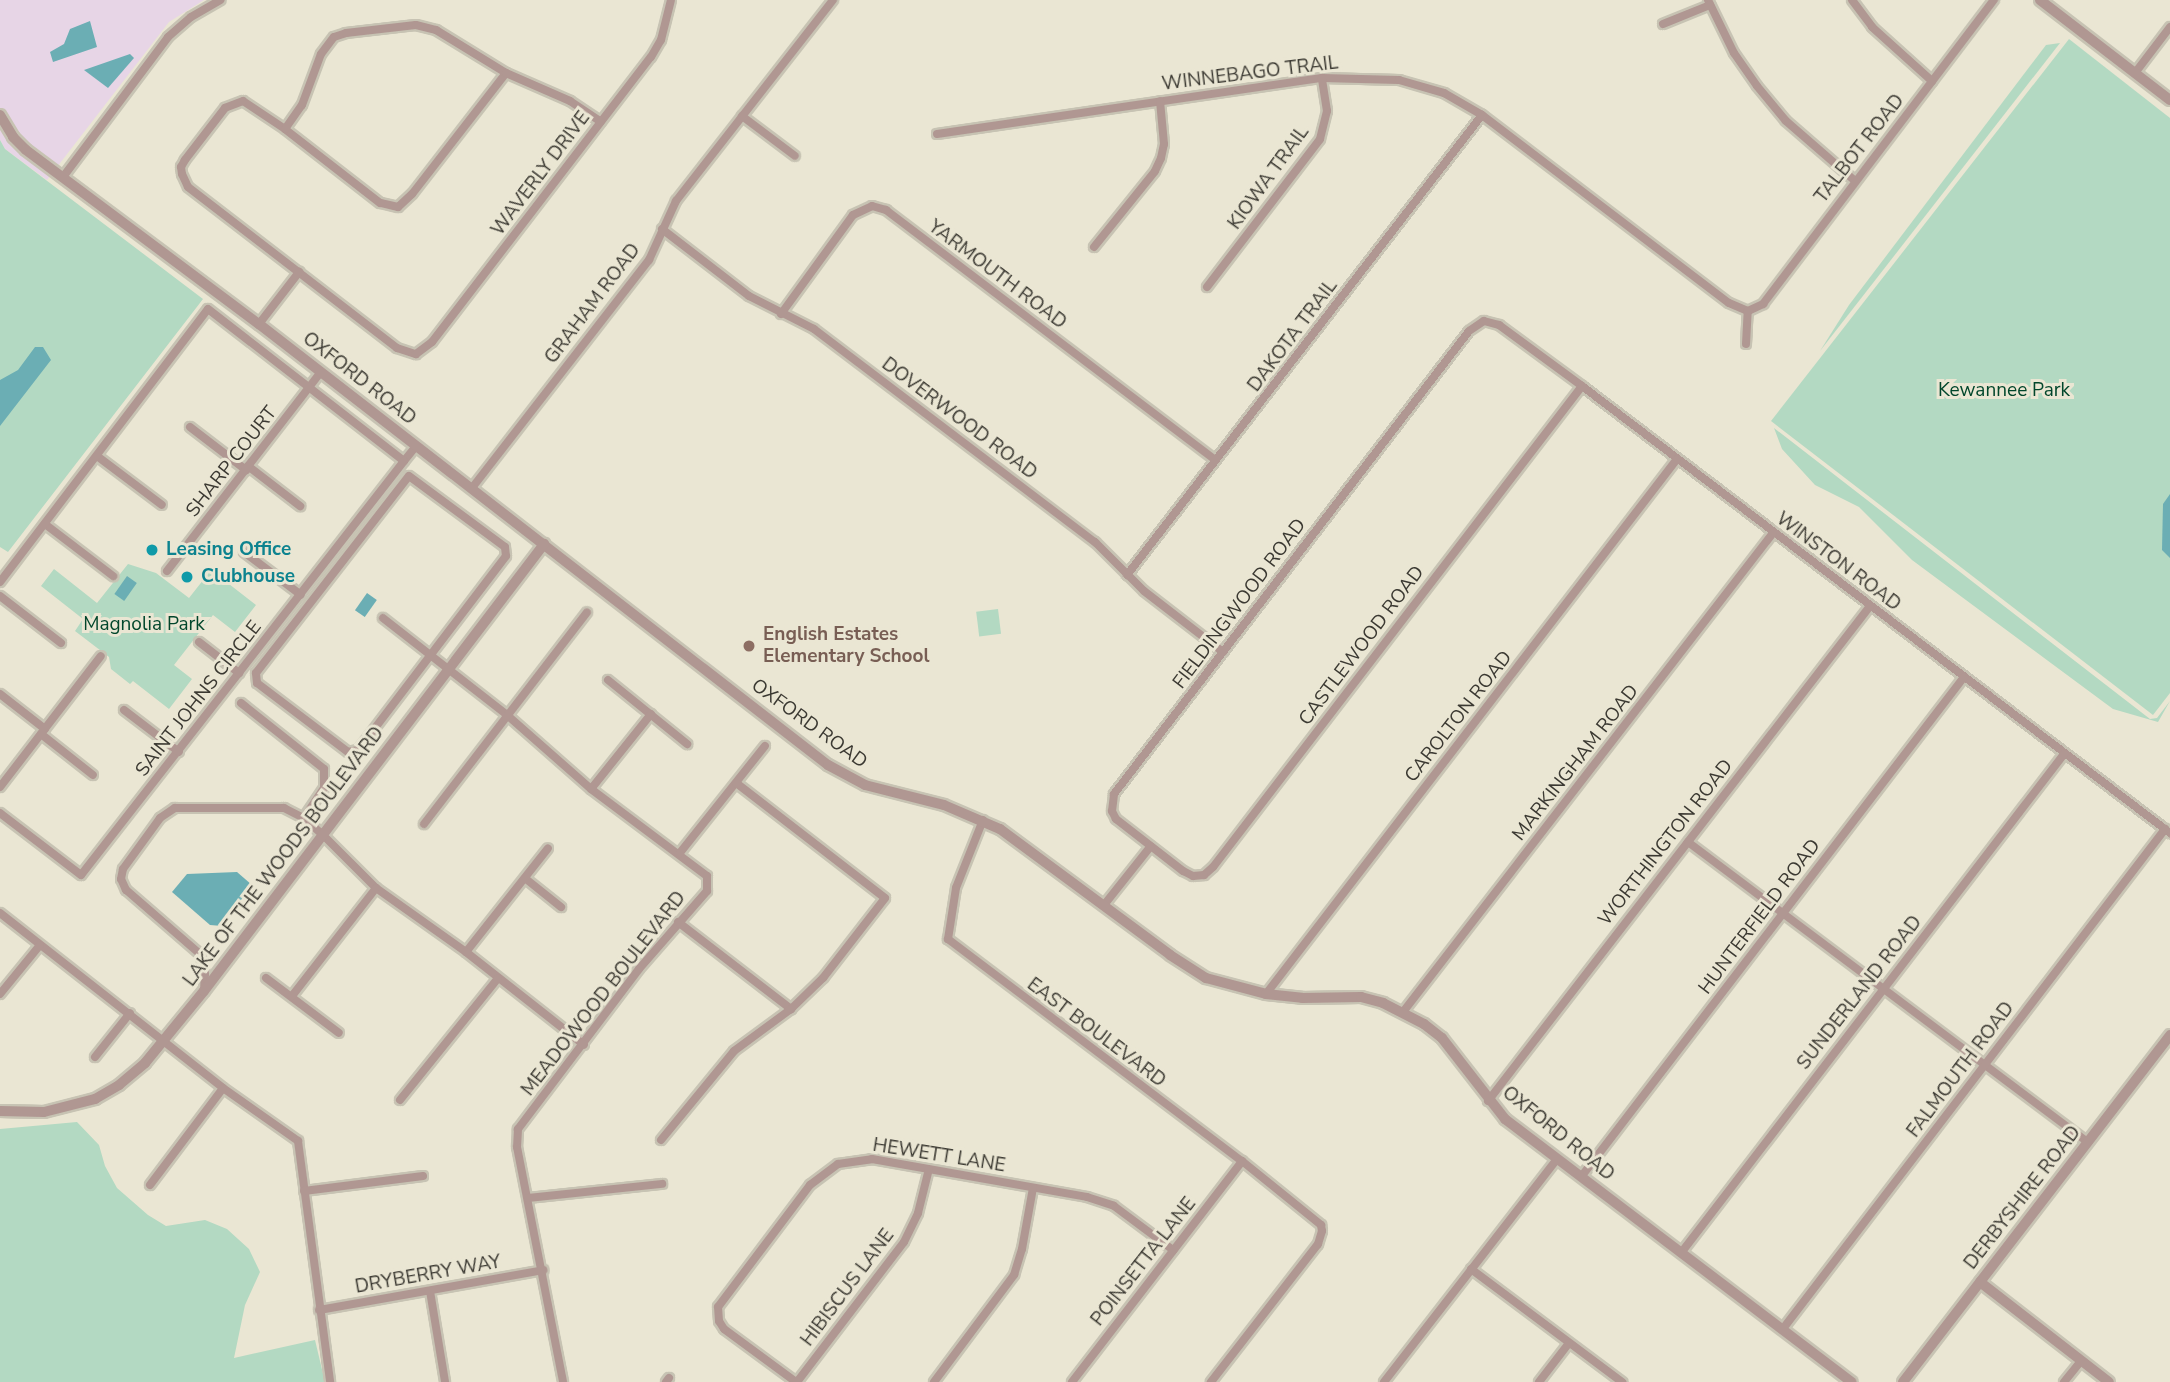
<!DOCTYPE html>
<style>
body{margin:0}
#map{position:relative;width:2170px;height:1382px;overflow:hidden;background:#eae6d3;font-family:"Nunito Sans",sans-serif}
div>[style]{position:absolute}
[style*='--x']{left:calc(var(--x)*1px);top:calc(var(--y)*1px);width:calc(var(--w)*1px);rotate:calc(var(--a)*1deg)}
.commercial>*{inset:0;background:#e7d5e6}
.green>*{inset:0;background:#b3d9c2;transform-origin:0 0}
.water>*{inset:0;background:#6baeb4;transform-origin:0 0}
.roads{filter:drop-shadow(2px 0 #c7c3b3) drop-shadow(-2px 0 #c7c3b3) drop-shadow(0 2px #c7c3b3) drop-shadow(0 -2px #c7c3b3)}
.minor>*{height:8px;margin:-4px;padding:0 4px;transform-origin:4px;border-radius:4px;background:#b09792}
.tertiary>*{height:10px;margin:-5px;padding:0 5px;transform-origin:5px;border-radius:5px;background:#b09792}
.dots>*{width:19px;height:19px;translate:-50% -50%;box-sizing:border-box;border:4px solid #eae6d3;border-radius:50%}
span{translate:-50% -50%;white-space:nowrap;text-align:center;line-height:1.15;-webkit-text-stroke:6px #eae6d3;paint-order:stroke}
.street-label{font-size:19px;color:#3b3932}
.park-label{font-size:19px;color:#01462b}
.culture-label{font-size:19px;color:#0d838f;font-weight:700}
.left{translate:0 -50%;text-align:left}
.education-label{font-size:19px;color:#785e54;font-weight:700}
</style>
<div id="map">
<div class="commercial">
<div style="clip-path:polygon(0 0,204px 0,169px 22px,47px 180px,5px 149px,0 140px)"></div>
</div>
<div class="green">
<div style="clip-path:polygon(2069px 39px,2170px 118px,2170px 693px,2153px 715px,1771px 421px)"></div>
<div style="clip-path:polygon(2060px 43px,1820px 351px,1849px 305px,2046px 45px)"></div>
<div style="clip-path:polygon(0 140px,5px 149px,203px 299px,8px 552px,0 547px)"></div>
<div style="clip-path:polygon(1774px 428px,2150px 719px,2157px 718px,2170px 701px,2158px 722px,2113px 709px,1912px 560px,1859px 507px,1815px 485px,1782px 449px)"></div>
<div style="clip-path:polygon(128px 564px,156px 573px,189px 598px,211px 570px,256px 605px,235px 632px,213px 615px,174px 665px,192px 679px,169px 709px,133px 681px,130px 684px,111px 669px,109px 657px,75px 631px,83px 619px,41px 586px,54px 569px,97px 603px)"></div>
<div style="left:998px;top:609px;width:25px;height:22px;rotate:83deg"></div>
<div style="clip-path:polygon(77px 1122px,99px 1145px,105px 1166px,117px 1188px,148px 1215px,166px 1226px,205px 1220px,227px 1229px,249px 1249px,260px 1272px,245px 1305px,234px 1358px,315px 1340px,325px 1382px,0 1382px,0 1129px)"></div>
</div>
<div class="water">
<div style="clip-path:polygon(90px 21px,97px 47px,53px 62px,50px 52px,64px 44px,70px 29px)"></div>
<div style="clip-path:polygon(130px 54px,134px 58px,108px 88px,84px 70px)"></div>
<div style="clip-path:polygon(35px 347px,43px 347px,51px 360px,0 426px,0 380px,18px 370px)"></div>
<div style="clip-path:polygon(2170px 494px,2170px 558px,2162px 550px,2163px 504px)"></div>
<div style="left:127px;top:576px;width:12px;height:22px;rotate:35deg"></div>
<div style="left:367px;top:593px;width:12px;height:21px;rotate:35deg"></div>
<div style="clip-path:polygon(237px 872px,252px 885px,222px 926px,210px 925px,172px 892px,187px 874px)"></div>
</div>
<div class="roads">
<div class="minor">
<div style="--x:1708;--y:0;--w:59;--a:63.9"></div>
<div style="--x:1734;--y:53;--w:40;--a:55.1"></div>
<div style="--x:1757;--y:86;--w:45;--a:50.4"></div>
<div style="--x:1786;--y:121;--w:91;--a:41"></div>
<div style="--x:1852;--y:0;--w:34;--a:53"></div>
<div style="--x:1872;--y:27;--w:81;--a:42"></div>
<div style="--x:1663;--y:24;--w:51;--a:-22"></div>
<div style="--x:506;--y:73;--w:153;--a:127.8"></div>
<div style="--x:412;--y:194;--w:19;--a:137"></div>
<div style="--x:398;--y:207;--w:18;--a:-167"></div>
<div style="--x:380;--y:203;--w:120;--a:-142.1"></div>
<div style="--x:285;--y:129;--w:50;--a:-146.3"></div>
<div style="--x:243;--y:101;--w:19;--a:159"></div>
<div style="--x:225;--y:108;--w:66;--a:127.6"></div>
<div style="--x:185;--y:160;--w:8;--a:120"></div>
<div style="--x:181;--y:167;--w:7;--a:82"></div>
<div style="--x:182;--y:174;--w:14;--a:65"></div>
<div style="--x:188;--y:187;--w:264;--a:37.6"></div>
<div style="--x:397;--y:348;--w:20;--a:18"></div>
<div style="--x:416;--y:354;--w:20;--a:-37"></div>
<div style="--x:432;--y:342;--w:359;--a:-52.5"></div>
<div style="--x:651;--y:57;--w:20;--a:-60"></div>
<div style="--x:661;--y:40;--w:41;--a:-76"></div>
<div style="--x:2135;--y:73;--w:58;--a:-52.7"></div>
<div style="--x:742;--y:116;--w:66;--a:37"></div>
<div style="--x:285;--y:129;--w:29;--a:-55"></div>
<div style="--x:302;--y:105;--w:54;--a:-69.6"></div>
<div style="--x:321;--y:54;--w:21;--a:-53"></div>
<div style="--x:334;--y:37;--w:13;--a:-18"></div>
<div style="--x:346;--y:33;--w:70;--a:-6.5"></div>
<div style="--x:416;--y:25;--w:21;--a:14"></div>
<div style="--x:436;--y:30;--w:82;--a:31.6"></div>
<div style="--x:506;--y:73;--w:70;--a:23.6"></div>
<div style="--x:570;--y:101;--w:37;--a:34"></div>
<div style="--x:937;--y:134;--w:389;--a:-8.3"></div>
<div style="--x:1322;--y:78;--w:77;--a:1.5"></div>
<div style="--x:1399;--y:80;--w:47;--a:16.1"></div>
<div style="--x:1444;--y:93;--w:44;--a:30.1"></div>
<div style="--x:1482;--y:115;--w:310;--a:37.3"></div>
<div style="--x:1729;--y:303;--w:21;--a:23"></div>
<div style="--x:63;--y:177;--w:175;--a:-53.1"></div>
<div style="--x:168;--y:37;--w:30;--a:-41"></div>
<div style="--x:191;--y:17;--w:34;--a:-30"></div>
<div style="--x:662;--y:229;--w:110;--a:37.6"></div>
<div style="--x:749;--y:296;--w:73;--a:26.9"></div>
<div style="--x:814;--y:329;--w:353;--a:37.2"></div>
<div style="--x:1095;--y:542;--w:69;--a:45"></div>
<div style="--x:1144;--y:591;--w:100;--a:37.7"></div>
<div style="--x:1094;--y:247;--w:97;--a:-51.2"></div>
<div style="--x:1155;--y:171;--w:14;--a:-65"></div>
<div style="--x:1161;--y:158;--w:14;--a:-78"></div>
<div style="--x:1164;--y:144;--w:43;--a:-95.3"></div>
<div style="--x:1207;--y:287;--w:186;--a:-52.6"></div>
<div style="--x:1320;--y:139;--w:29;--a:-76"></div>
<div style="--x:1327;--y:111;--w:33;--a:-99"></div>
<div style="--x:1748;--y:311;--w:17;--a:-25"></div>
<div style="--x:1763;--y:304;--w:382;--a:-52.8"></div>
<div style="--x:781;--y:314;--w:122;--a:-54"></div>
<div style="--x:853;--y:215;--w:21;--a:-25"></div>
<div style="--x:872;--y:206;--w:15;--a:16"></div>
<div style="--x:886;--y:210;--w:413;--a:37.2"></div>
<div style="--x:259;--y:324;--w:66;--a:-52.4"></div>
<div style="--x:1746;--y:344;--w:33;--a:-87"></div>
<div style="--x:1582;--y:386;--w:606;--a:127.49"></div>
<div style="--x:1213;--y:867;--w:12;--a:138"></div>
<div style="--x:1204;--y:875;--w:11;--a:175"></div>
<div style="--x:1193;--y:876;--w:11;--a:-153"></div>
<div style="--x:1183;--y:871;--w:85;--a:-142.2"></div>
<div style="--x:1116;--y:819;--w:9;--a:-117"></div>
<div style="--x:1112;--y:811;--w:17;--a:-83"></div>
<div style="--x:1114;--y:794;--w:583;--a:-52.52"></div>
<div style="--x:1469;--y:331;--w:18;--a:-34"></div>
<div style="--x:1484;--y:321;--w:16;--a:15"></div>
<div style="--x:1499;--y:325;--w:103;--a:36.3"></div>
<div style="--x:1582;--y:386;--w:739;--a:37.24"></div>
<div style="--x:190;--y:427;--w:71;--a:37.5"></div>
<div style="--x:97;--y:456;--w:81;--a:37"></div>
<div style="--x:404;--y:461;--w:19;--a:-51"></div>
<div style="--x:248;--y:466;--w:66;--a:37.6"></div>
<div style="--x:409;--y:476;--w:119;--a:36.5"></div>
<div style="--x:505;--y:547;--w:9;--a:84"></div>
<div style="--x:506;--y:556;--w:244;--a:127.3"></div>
<div style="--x:358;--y:750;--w:10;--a:169"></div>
<div style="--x:348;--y:752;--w:114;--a:-142.8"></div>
<div style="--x:257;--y:683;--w:10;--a:-96"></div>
<div style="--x:256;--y:673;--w:249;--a:-52.2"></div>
<div style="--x:472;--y:488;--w:289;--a:-52.2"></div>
<div style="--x:649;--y:260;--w:65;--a:-65.4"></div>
<div style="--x:676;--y:201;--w:255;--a:-52"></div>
<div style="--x:45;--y:524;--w:86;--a:37.4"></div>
<div style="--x:244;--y:552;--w:71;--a:37"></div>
<div style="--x:167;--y:571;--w:252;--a:-52.3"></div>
<div style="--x:1127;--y:575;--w:581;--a:-52.34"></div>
<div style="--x:0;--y:582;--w:343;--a:-52.7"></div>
<div style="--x:208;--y:309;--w:248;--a:37.8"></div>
<div style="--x:404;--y:461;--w:525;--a:127.96"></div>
<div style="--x:81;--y:875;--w:102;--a:-142.6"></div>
<div style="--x:0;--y:596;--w:77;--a:37.6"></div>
<div style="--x:383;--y:618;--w:157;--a:38"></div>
<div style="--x:507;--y:715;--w:112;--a:41.4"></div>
<div style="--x:591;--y:789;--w:145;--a:36.9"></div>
<div style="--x:707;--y:876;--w:15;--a:90"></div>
<div style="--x:707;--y:891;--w:103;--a:131.1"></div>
<div style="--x:639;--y:969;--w:201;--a:127.1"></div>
<div style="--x:518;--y:1129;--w:18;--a:93"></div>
<div style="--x:517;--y:1147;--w:239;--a:78.9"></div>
<div style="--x:199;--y:642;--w:51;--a:37.8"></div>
<div style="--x:608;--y:680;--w:102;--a:39"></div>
<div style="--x:0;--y:694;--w:57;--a:37.9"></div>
<div style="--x:241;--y:703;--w:106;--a:38.5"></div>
<div style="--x:324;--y:769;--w:19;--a:90"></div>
<div style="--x:324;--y:788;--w:36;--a:124"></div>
<div style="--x:124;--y:710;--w:69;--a:37.4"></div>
<div style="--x:41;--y:734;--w:66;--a:38.3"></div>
<div style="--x:0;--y:787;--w:165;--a:-52.4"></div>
<div style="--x:591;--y:789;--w:96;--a:-51.3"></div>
<div style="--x:983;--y:820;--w:73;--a:111.7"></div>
<div style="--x:956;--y:888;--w:52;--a:98.9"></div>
<div style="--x:948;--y:939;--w:368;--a:37.1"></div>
<div style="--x:1242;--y:1161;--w:102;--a:39"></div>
<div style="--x:1321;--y:1225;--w:6;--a:81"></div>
<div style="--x:1322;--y:1231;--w:14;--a:107"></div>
<div style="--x:1318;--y:1244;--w:175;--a:127.8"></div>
<div style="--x:424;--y:824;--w:267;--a:-52.4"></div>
<div style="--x:1688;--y:842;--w:500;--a:36.9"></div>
<div style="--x:679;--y:854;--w:138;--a:-51.5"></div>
<div style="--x:526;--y:879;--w:45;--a:38.7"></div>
<div style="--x:1104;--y:905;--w:75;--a:-51.5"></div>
<div style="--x:0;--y:913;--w:283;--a:38.1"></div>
<div style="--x:223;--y:1088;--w:92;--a:35.2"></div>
<div style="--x:298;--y:1141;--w:243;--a:82.4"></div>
<div style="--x:678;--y:922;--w:143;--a:37.6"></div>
<div style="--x:466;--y:952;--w:132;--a:-51.7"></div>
<div style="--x:266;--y:978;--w:91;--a:37"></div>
<div style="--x:204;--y:991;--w:17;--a:-87"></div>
<div style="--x:205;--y:974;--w:21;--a:-104"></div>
<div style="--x:200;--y:954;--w:98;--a:-139.1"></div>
<div style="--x:126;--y:890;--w:12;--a:-114"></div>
<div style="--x:121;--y:879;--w:10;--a:-79"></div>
<div style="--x:123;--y:869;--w:63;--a:-54"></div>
<div style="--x:160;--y:818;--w:18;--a:-34"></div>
<div style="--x:175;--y:808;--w:109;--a:0"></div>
<div style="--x:284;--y:808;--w:22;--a:27"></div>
<div style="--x:304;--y:818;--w:25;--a:42"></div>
<div style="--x:323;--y:835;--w:75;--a:45"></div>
<div style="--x:376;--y:888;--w:110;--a:35.4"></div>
<div style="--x:466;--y:952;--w:150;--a:38.2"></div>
<div style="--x:0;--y:994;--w:63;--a:-50.8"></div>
<div style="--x:1266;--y:994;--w:675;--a:-52.47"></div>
<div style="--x:292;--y:996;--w:137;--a:-52.1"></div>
<div style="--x:1403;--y:1012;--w:605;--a:-52.32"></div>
<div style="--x:95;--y:1057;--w:56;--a:-51.5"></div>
<div style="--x:400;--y:1100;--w:156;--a:-51.2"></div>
<div style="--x:1488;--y:1101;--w:625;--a:-52.34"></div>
<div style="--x:661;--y:1140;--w:115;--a:-50.6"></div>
<div style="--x:734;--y:1051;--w:71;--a:-36.4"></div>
<div style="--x:791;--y:1009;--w:45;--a:-44.1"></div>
<div style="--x:823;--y:978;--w:101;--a:-52.2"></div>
<div style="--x:885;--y:898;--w:188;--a:-142.3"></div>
<div style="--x:1581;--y:1177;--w:630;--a:-52.55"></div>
<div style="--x:150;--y:1185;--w:121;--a:-53"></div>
<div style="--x:304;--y:1191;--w:120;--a:-7.2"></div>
<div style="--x:528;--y:1198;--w:135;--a:-6"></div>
<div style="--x:1681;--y:1253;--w:629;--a:-52.49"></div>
<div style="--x:1471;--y:1269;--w:189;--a:36.8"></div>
<div style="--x:430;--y:1291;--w:92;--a:80.6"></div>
<div style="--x:319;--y:1310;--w:228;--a:-10.1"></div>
<div style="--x:1782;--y:1330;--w:631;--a:-52.6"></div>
<div style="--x:666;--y:1382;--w:5;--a:-53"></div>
<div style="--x:796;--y:1382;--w:89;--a:-143.6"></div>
<div style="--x:724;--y:1329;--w:9;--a:-122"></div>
<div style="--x:719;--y:1321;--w:14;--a:-94"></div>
<div style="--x:718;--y:1307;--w:153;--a:-53"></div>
<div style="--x:810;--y:1185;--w:35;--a:-37"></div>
<div style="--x:838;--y:1164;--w:34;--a:-8"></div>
<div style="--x:872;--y:1159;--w:218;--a:10"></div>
<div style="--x:1087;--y:1197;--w:28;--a:18"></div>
<div style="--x:1114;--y:1206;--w:74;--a:36.7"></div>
<div style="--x:797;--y:1382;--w:176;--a:-52.6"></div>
<div style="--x:904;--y:1242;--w:32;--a:-64"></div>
<div style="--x:918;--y:1213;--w:45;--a:-76"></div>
<div style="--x:934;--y:1382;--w:134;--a:-53.2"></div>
<div style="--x:1014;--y:1275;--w:27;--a:-73"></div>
<div style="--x:1022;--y:1249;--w:62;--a:-79.8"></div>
<div style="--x:1072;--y:1382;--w:279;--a:-52.4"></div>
<div style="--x:1384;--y:1382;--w:282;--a:-52.2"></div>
<div style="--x:1539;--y:1382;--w:49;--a:-52.4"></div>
<div style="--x:2064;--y:1382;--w:27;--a:-51"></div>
</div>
<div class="tertiary">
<div style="--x:2040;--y:0;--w:164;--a:37.6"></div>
<div style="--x:0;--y:115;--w:26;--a:59"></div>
<div style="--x:13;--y:137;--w:18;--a:45"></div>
<div style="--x:26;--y:150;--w:291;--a:36.8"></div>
<div style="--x:259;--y:324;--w:720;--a:37.78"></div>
<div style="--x:828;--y:765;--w:42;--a:28.4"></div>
<div style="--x:865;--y:785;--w:81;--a:14.2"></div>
<div style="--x:944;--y:805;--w:61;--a:23.2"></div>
<div style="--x:1000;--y:829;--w:212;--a:36.5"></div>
<div style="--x:1170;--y:955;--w:43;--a:32.6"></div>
<div style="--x:1206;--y:978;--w:62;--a:14.9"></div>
<div style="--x:1266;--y:994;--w:36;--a:6"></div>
<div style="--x:1302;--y:998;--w:59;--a:-1"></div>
<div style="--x:1361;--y:997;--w:23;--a:15"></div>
<div style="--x:1383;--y:1003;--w:46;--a:27.1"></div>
<div style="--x:1424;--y:1024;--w:23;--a:38"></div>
<div style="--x:1442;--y:1038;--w:103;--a:52.1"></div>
<div style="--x:1505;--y:1119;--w:435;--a:37.2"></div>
<div style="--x:0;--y:1111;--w:44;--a:1.3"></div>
<div style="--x:44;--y:1112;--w:53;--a:-14.3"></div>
<div style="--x:95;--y:1099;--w:28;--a:-30"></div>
<div style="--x:119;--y:1085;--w:34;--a:-40"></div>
<div style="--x:145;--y:1063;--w:93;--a:-50.7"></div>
<div style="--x:204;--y:991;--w:562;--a:-52.74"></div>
<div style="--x:1980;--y:1282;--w:163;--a:37.8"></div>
<div style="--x:1903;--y:1382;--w:438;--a:-52.4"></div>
</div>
</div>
<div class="dots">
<div style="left:152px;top:550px;background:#0f9aa8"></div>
<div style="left:187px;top:577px;background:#0f9aa8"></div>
<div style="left:749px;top:646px;background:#8d6e63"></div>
</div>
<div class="street-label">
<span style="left:1250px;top:74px;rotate:-7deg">WINNEBAGO TRAIL</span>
<span style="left:1860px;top:149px;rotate:-52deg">TALBOT ROAD</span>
<span style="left:541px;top:174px;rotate:-53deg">WAVERLY DRIVE</span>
<span style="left:1269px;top:178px;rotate:-54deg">KIOWA TRAIL</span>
<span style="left:997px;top:275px;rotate:37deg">YARMOUTH ROAD</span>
<span style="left:593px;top:304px;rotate:-53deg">GRAHAM ROAD</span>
<span style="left:1293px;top:336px;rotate:-53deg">DAKOTA TRAIL</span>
<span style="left:359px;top:379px;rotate:38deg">OXFORD ROAD</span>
<span style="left:959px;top:419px;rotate:37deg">DOVERWOOD ROAD</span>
<span style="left:232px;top:462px;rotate:-52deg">SHARP COURT</span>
<span style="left:1838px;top:562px;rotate:37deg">WINSTON ROAD</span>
<span style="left:1240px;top:604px;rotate:-53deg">FIELDINGWOOD ROAD</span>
<span style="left:1362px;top:646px;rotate:-53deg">CASTLEWOOD ROAD</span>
<span style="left:199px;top:699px;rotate:-52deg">SAINT JOHNS CIRCLE</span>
<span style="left:1459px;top:717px;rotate:-52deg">CAROLTON ROAD</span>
<span style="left:809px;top:724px;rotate:36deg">OXFORD ROAD</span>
<span style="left:1576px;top:763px;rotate:-52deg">MARKINGHAM ROAD</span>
<span style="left:1666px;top:843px;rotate:-52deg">WORTHINGTON ROAD</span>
<span style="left:284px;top:857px;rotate:-53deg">LAKE OF THE WOODS BOULEVARD</span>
<span style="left:1760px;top:917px;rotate:-53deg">HUNTERFIELD ROAD</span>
<span style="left:1860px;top:993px;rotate:-52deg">SUNDERLAND ROAD</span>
<span style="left:604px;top:994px;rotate:-52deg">MEADOWOOD BOULEVARD</span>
<span style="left:1096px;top:1033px;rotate:37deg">EAST BOULEVARD</span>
<span style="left:1961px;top:1070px;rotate:-53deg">FALMOUTH ROAD</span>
<span style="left:1558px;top:1134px;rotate:39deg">OXFORD ROAD</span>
<span style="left:939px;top:1156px;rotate:9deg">HEWETT LANE</span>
<span style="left:2023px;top:1198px;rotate:-52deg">DERBYSHIRE ROAD</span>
<span style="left:1144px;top:1262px;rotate:-52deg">POINSETTA LANE</span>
<span style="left:428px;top:1275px;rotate:-10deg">DRYBERRY WAY</span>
<span style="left:848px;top:1288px;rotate:-53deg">HIBISCUS LANE</span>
</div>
<div class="park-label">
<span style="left:2004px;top:391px">Kewannee Park</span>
<span style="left:144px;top:625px">Magnolia Park</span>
</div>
<div class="culture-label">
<span class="left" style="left:166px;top:550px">Leasing Office</span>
<span class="left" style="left:201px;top:577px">Clubhouse</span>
</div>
<div class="education-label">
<span class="left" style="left:763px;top:646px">English Estates<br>Elementary School</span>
</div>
</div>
